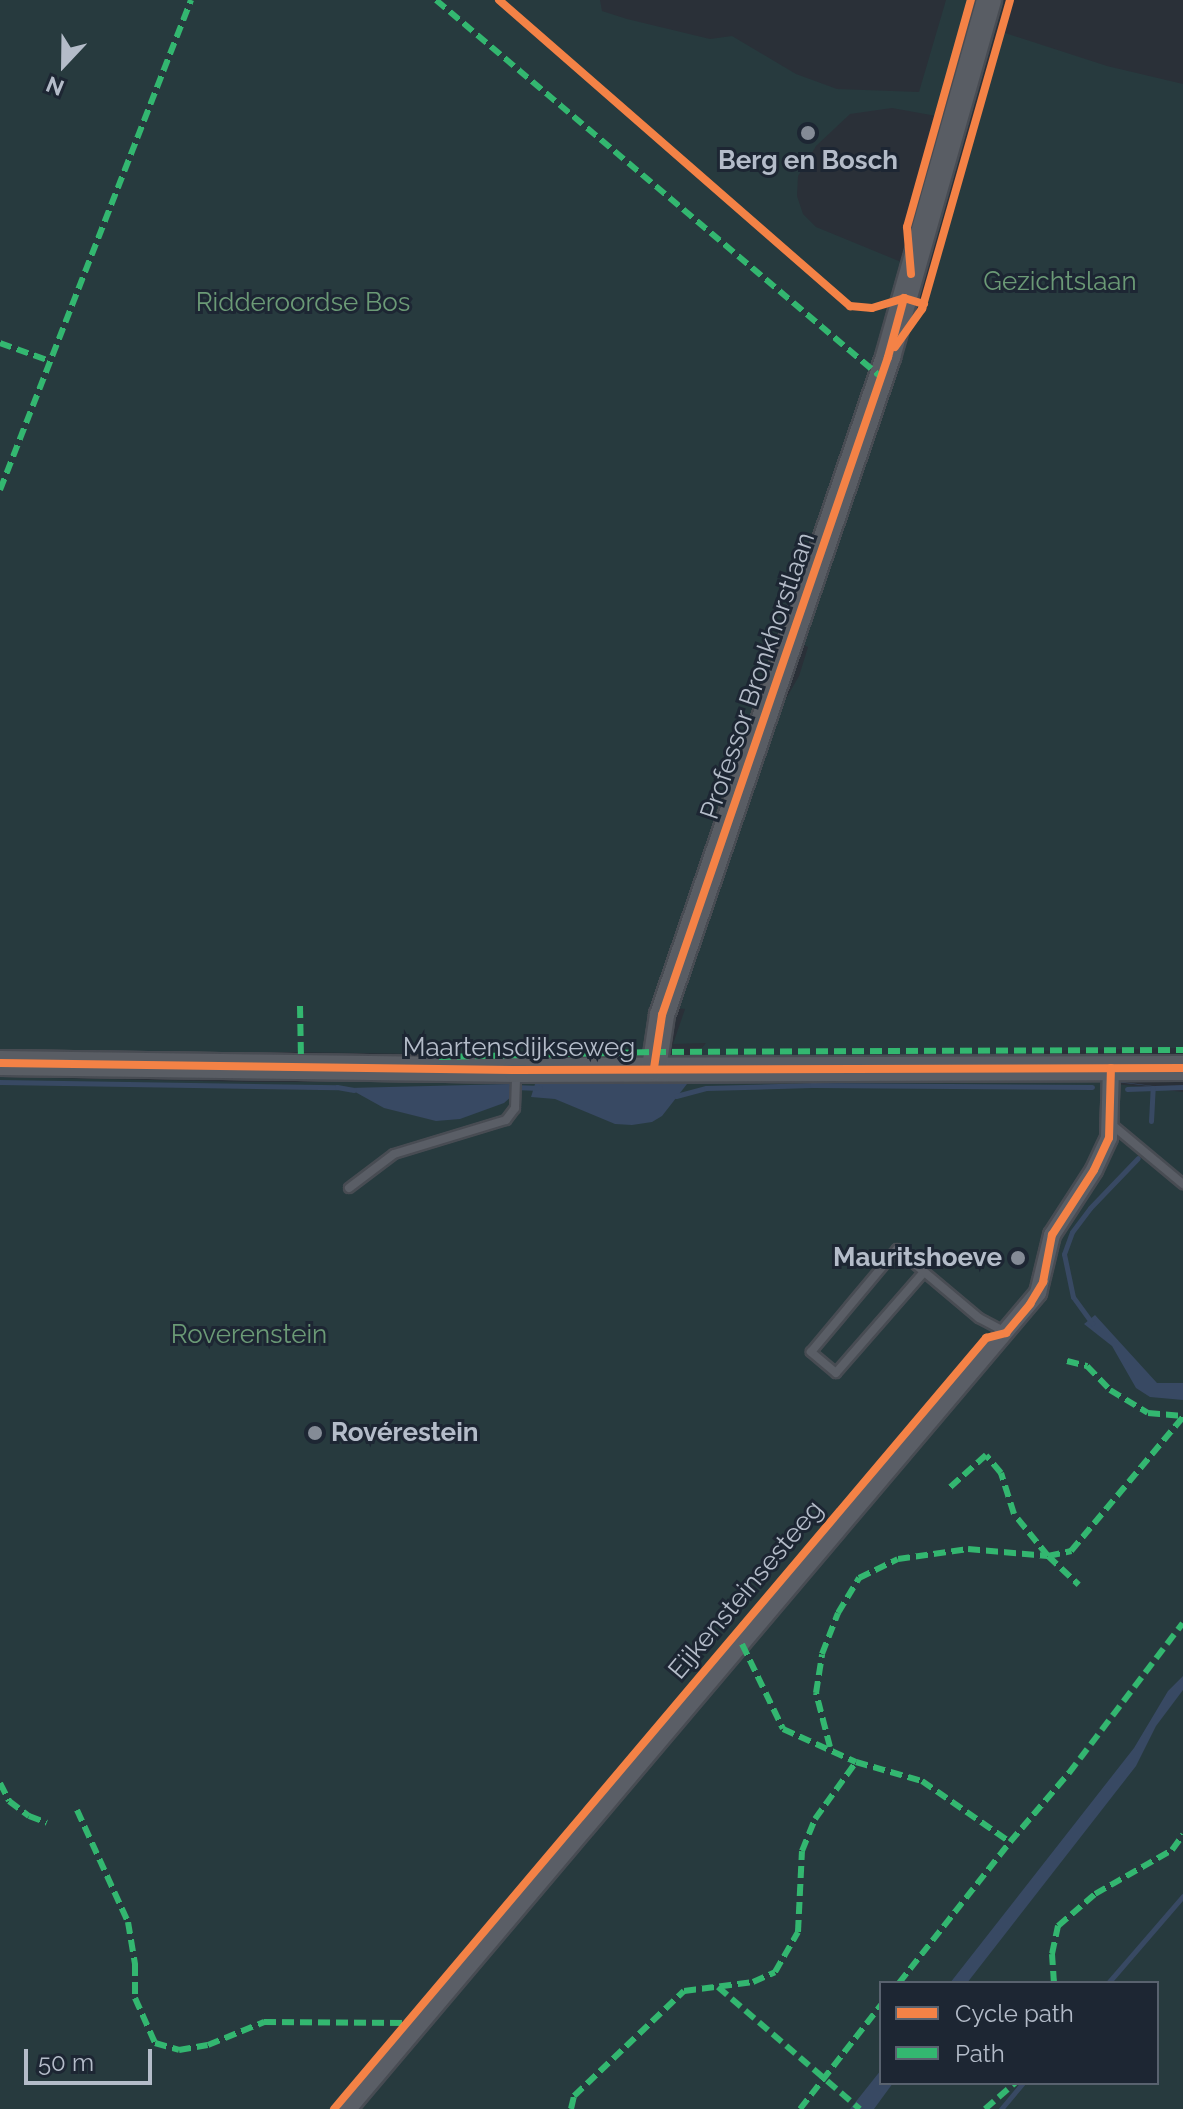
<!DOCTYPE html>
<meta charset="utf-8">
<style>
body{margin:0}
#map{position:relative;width:1183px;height:2109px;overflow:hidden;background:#2a3038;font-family:Raleway,sans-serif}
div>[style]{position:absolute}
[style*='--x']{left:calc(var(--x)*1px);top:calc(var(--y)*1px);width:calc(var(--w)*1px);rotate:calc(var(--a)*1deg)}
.green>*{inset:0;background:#273a3e}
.water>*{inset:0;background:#384963}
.stream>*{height:5px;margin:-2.5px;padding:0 2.5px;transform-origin:2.5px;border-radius:2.5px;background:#384963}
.roads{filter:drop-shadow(2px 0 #484c53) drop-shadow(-2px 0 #484c53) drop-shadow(0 2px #484c53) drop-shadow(0 -2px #484c53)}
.lane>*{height:8px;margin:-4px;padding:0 4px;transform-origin:4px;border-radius:4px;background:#5a5e66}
.street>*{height:16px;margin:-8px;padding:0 8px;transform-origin:8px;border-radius:8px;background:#5a5e66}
.secondary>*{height:24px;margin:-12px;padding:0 12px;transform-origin:12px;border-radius:12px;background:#595d64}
.quiet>*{height:6px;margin-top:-3px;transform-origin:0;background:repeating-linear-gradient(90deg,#33b770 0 12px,transparent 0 18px)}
.cycleway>*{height:8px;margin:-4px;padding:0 4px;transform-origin:4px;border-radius:4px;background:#f48246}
.dots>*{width:22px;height:22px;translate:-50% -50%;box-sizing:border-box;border:4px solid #1d2633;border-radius:50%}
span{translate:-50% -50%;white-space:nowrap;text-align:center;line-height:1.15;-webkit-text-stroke:6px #1d2633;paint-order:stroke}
.poi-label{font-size:26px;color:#b4bcc9;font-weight:700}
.right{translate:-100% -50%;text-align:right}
.left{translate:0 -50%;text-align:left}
.park-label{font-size:26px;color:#6b9a76}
.street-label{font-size:26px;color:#b4bcc9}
.legend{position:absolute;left:879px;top:1981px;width:280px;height:104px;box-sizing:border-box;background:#1d2633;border:2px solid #59626f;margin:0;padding:10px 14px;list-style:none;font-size:24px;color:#b4bcc9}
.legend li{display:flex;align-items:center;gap:16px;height:40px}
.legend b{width:40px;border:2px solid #59626f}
.north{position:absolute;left:24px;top:24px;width:80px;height:80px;-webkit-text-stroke:6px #1d2633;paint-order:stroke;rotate:202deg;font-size:22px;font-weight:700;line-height:32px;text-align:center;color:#b4bcc9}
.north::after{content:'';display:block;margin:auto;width:28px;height:36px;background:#b4bcc9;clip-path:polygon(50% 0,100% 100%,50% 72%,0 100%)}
.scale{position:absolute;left:24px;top:2049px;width:128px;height:36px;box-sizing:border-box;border:4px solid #b4bcc9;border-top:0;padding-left:10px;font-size:24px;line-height:28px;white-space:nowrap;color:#b4bcc9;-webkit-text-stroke:6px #1d2633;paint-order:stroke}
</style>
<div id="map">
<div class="green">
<div style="clip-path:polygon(evenodd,0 0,600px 0,602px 11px,627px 19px,710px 39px,732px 36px,796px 74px,837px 89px,919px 92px,946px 0,985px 0,953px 119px,892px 108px,850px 114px,816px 146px,798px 176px,797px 196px,803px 214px,816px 227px,911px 266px,902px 299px,929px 297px,1002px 32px,1107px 66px,1183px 84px,1183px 1048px,1032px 1051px,1031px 1075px,666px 1076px,673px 1055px,696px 1055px,706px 1043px,673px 1044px,685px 1009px,658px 1006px,640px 1057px,288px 1052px,0 1054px,0 0,787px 637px,808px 647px,799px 676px,736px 786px,787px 637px)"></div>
<div style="clip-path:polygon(evenodd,0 1077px,252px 1082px,1100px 1082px,1183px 1092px,1183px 2109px,0 2109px,0 1077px,881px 1983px,1157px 1983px,1157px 2083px,881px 2083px,881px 1983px)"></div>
</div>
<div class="water">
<div style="clip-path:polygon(1100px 1079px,1183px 1090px,1100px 1080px,687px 1084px,662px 1116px,652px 1122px,632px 1125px,615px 1124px,555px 1099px,531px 1097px,535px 1084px)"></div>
<div style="clip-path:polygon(511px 1084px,512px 1096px,504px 1103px,460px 1119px,436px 1121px,384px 1108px,348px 1088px)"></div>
<div style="clip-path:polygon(1095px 1315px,1157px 1383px,1183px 1383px,1183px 1400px,1150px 1397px,1136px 1388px,1112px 1346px,1084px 1324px)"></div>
<div style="clip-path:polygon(1183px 1676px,1183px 1690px,1156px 1726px,1136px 1766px,967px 1983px,950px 1983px,1134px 1748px,1168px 1691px)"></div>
<div style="clip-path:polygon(881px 2070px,881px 2083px,893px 2083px,874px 2109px,850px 2109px)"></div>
</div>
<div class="stream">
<div style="--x:0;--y:1082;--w:337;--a:0.9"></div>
<div style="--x:337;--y:1087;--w:17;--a:10"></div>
<div style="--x:514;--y:1087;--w:26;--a:2"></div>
<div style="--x:1127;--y:1089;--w:56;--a:-2"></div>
<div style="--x:676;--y:1096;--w:31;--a:-15"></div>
<div style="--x:706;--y:1088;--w:106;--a:-1.6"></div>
<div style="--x:812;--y:1085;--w:280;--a:0.4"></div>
<div style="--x:1151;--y:1121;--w:33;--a:-87"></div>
<div style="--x:1092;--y:1323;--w:32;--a:-126"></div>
<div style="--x:1073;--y:1297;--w:44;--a:-101.8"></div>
<div style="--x:1064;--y:1254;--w:23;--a:-70"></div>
<div style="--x:1072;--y:1232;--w:30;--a:-53"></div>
<div style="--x:1090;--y:1208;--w:69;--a:-46.2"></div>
<div style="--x:1108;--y:1983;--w:115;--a:-49.2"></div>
<div style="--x:1001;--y:2109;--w:34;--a:-50"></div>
</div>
<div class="roads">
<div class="lane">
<div style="--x:1111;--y:1124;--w:94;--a:39.8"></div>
<div style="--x:349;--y:1188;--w:56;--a:-37.1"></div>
<div style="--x:394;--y:1154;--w:117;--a:-16.9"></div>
<div style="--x:506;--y:1120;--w:15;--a:-53"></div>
<div style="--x:515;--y:1108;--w:33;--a:-88"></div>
<div style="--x:924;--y:1272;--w:134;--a:131.1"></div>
<div style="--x:836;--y:1373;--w:33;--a:-140"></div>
<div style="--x:811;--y:1352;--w:134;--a:-50.1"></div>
<div style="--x:897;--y:1249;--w:107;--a:40.1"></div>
<div style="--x:979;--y:1318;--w:30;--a:28"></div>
</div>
<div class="street">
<div style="--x:348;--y:2109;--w:1069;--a:-49.78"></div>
<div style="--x:1038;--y:1293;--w:60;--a:-76.4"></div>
<div style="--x:1052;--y:1235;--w:77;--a:-57.1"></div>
<div style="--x:1094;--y:1170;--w:35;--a:-65"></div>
<div style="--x:1109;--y:1138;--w:70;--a:-88.4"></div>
</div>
<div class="secondary">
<div style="--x:0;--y:1063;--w:516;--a:0.78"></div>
<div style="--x:516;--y:1070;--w:667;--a:-0.17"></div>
<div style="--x:654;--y:1068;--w:54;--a:-81.4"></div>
<div style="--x:662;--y:1015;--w:696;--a:-71.04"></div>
<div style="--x:888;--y:357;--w:371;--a:-74.2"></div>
</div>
</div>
<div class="quiet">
<div style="--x:436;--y:0;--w:583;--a:40.27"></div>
<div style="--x:0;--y:343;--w:53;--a:19.8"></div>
<div style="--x:0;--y:490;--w:526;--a:-68.7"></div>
<div style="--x:300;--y:1006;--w:52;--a:88.9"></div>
<div style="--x:439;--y:1057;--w:215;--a:-1.3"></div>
<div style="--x:654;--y:1052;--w:529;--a:-0.22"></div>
<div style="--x:1067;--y:1361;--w:21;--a:14"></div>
<div style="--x:1087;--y:1366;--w:33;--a:46"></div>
<div style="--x:1110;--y:1390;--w:44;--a:31.2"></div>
<div style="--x:1148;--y:1413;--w:35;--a:5"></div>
<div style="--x:1048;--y:1556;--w:24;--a:-12"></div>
<div style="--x:1071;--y:1551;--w:175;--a:-50.1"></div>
<div style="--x:1048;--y:1556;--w:42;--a:43.1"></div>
<div style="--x:742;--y:1644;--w:94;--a:64.2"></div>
<div style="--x:783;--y:1729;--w:80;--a:24.3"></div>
<div style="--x:856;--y:1762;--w:69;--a:16.1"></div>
<div style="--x:922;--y:1781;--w:107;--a:34.7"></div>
<div style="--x:1010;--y:1842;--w:91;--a:-49.5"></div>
<div style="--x:1069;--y:1773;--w:188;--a:-52.8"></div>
<div style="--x:830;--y:1747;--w:56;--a:-104.5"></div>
<div style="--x:816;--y:1693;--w:39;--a:-81"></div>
<div style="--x:822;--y:1654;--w:44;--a:-68.7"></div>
<div style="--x:838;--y:1613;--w:41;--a:-59"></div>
<div style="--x:859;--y:1578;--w:43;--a:-26"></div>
<div style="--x:898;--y:1559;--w:71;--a:-8.1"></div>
<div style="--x:968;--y:1549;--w:80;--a:5"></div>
<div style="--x:1048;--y:1556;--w:54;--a:-129"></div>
<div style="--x:1014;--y:1514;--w:43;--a:-107.6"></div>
<div style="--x:1001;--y:1473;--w:23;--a:-130"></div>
<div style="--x:986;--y:1455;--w:52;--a:138.1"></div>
<div style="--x:0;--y:1783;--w:20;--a:63"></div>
<div style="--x:9;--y:1801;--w:25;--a:37"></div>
<div style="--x:29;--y:1816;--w:19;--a:21"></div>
<div style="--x:77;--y:1810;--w:123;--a:65.5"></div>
<div style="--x:128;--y:1922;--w:43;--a:80.5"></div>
<div style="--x:135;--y:1964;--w:34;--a:90"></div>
<div style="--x:135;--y:1998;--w:49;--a:66"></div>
<div style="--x:155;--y:2043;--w:25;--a:16"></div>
<div style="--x:179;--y:2050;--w:29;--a:-10"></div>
<div style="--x:208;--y:2045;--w:61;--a:-22.3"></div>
<div style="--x:264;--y:2022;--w:143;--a:0.4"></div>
<div style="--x:899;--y:1983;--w:179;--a:-51.8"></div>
<div style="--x:1054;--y:1983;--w:29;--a:-94"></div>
<div style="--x:1052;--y:1954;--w:29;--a:-78"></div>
<div style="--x:1058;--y:1926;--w:49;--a:-40.9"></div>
<div style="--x:1095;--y:1894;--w:89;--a:-29.7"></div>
<div style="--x:1172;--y:1850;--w:19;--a:-54"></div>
<div style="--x:718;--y:1987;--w:187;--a:40.7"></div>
<div style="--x:571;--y:2109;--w:13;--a:-77"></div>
<div style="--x:574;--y:2096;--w:152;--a:-43.7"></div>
<div style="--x:684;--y:1991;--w:70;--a:-7.4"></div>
<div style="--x:753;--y:1982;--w:24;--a:-24"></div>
<div style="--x:775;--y:1972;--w:46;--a:-60.1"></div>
<div style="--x:798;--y:1932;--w:81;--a:-87.2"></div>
<div style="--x:802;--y:1851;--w:35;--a:-68"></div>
<div style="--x:815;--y:1819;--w:70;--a:-54.3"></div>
<div style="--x:800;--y:2109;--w:132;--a:-52.1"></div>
<div style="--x:985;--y:2109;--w:40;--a:-41"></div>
</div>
<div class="cycleway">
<div style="--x:499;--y:0;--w:466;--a:41.1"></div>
<div style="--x:850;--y:306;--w:22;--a:5"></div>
<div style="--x:872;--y:308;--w:34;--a:-17"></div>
<div style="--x:904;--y:298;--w:21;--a:17"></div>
<div style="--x:911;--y:274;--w:47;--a:-94.9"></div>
<div style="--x:907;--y:227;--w:236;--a:-74.3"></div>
<div style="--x:895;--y:347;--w:47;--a:-54.6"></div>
<div style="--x:922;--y:309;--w:321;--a:-74.1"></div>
<div style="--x:0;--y:1063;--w:516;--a:0.78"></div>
<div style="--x:516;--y:1070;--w:667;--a:-0.17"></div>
<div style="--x:654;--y:1068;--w:54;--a:-81.4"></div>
<div style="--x:662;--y:1015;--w:696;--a:-71.04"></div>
<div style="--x:888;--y:357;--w:61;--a:-74.8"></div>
<div style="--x:334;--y:2109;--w:1010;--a:-49.78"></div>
<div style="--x:986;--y:1338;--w:21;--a:-14"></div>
<div style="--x:1006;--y:1333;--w:38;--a:-50"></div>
<div style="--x:1030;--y:1304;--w:26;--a:-59"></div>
<div style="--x:1043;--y:1282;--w:48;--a:-79.2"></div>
<div style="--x:1052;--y:1235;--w:77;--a:-57.1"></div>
<div style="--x:1094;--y:1170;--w:35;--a:-65"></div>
<div style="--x:1109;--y:1138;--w:70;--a:-88.4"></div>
</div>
<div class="dots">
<div style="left:808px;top:133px;background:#848b96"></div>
<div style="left:1018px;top:1258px;background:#848b96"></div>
<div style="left:315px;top:1433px;background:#848b96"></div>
</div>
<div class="poi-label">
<span style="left:808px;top:161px">Berg en Bosch</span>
<span class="right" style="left:1002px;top:1258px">Mauritshoeve</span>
<span class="left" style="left:331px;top:1433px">Rovérestein</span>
</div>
<div class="park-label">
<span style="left:1060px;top:282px">Gezichtslaan</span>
<span style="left:303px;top:303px">Ridderoordse Bos</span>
<span style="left:249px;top:1335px">Roverenstein</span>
</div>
<div class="street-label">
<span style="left:758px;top:676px;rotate:-71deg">Professor Bronkhorstlaan</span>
<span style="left:519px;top:1048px">Maartensdijkseweg</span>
<span style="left:746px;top:1590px;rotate:-50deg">Eijkensteinsesteeg</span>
</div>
<ul class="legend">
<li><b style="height:10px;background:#f48246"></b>Cycle path</li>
<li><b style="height:10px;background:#33b770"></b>Path</li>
</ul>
<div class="north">N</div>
<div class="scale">50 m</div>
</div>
